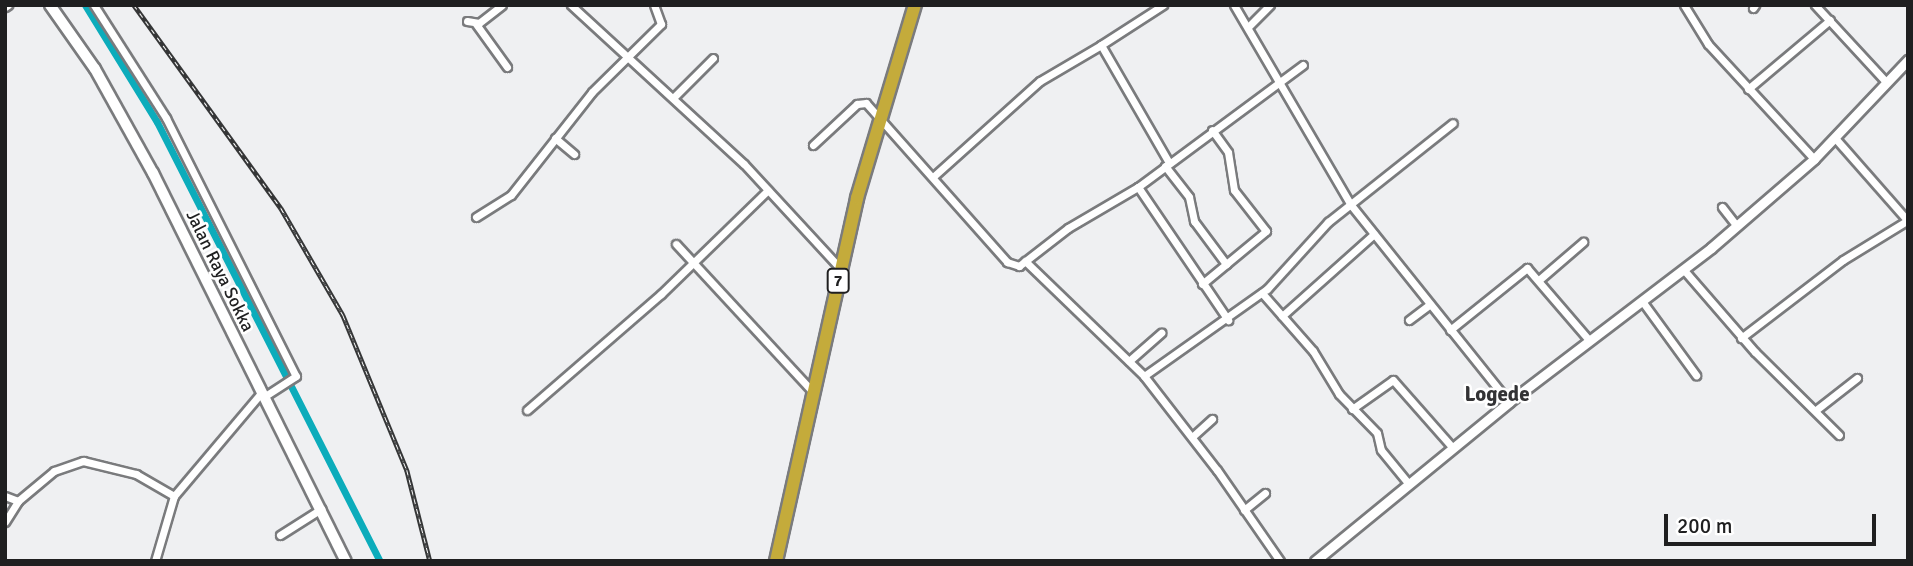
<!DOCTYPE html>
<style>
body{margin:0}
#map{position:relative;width:1913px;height:566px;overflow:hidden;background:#eff0f2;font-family:Signika,sans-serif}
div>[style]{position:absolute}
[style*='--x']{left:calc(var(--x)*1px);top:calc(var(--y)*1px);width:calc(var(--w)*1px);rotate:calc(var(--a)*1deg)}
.canal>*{height:7px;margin:-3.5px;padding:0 3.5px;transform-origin:3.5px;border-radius:3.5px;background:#0cacbb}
.roads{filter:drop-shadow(2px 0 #7a7b7d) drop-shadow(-2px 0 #7a7b7d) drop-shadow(0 2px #7a7b7d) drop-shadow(0 -2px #7a7b7d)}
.minor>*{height:7px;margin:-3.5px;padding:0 3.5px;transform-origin:3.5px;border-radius:3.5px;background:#fff}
.tertiary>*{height:9px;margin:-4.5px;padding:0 4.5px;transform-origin:4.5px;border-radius:4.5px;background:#fff}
.secondary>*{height:10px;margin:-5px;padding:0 5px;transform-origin:5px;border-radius:5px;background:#fff}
.trunk>*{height:12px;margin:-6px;padding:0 6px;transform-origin:6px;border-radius:6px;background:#c4ab3b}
.rail>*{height:4.5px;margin-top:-2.25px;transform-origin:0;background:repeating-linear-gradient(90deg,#fff 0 5px,#353637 0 10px);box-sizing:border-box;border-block:2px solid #353637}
span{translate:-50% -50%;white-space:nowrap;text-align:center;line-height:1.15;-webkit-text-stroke:5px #fff;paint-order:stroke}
.shield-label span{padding:2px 5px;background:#fff;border:2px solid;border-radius:5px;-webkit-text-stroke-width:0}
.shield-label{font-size:16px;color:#1f1f20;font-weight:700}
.street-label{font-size:18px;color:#1f1f20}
.quarter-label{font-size:21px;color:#333335;font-weight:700}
.frame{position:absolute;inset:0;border:7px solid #1f1f20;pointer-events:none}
.scale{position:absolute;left:1664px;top:514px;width:212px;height:32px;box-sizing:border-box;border:4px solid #1f1f20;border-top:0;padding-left:9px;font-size:21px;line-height:24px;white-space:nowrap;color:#1f1f20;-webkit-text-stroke:5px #fff;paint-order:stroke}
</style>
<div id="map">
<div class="canal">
<div style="--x:85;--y:5;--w:137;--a:58.4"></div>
<div style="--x:157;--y:122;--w:492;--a:63.1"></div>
</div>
<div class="roads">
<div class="minor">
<div style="--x:94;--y:5;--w:134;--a:57.5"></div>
<div style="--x:166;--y:118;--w:289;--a:63.3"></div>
<div style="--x:296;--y:376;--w:37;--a:147"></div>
<div style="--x:571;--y:5;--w:235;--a:42.6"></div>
<div style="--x:744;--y:164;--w:143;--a:47.3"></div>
<div style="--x:1234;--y:5;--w:232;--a:59.7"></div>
<div style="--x:1351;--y:205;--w:253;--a:51.3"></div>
<div style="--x:1684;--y:5;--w:46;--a:58.4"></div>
<div style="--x:1708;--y:44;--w:156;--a:47.3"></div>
<div style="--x:1815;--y:5;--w:105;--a:47.3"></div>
<div style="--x:5;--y:7;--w:4;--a:-34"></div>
<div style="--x:1753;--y:8;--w:4;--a:-56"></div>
<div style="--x:467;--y:21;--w:12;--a:9"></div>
<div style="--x:479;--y:23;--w:29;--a:-38"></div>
<div style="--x:476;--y:24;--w:53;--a:54.2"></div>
<div style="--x:1248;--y:27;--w:31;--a:-45"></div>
<div style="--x:1101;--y:45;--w:74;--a:-32.8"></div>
<div style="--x:1748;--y:89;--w:107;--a:-40.1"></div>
<div style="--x:674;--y:97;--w:55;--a:-45"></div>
<div style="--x:555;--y:138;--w:25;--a:40"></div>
<div style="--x:1835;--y:138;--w:111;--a:48.7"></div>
<div style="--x:813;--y:145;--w:60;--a:-43"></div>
<div style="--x:857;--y:104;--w:9;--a:-6"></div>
<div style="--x:866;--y:103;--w:213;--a:48.4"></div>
<div style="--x:1007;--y:262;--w:13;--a:18"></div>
<div style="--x:1019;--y:266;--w:62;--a:-37.8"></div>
<div style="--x:1068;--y:228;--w:81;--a:-30.4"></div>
<div style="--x:1138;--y:187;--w:205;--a:-36.5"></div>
<div style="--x:1165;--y:166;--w:39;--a:52"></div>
<div style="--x:1189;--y:197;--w:25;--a:78"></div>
<div style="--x:1194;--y:221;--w:54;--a:53.3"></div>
<div style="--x:934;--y:176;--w:142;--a:-41.9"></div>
<div style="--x:1040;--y:81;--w:71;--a:-30.5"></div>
<div style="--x:1101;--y:45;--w:136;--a:60"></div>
<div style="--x:1138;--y:187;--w:161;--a:55.9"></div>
<div style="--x:1722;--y:207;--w:23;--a:52"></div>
<div style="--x:476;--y:217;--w:41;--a:-32.2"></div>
<div style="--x:511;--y:195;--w:131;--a:-51.8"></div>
<div style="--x:592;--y:92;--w:97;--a:-44.6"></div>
<div style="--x:661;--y:24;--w:20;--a:-110"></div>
<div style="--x:676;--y:244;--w:202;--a:47.2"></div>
<div style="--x:1025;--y:261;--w:165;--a:44"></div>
<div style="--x:1144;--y:376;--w:119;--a:52.2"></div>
<div style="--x:1217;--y:470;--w:111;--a:55.3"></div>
<div style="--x:1683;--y:269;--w:110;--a:49.1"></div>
<div style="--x:1755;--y:352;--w:118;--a:44.7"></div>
<div style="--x:1540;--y:279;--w:57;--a:-40.7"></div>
<div style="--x:1202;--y:284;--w:83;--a:-39.6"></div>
<div style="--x:1266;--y:231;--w:52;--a:-128"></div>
<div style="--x:1234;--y:190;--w:38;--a:-99"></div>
<div style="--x:1228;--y:152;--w:27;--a:-126"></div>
<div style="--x:1262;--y:293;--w:77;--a:48.7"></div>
<div style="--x:1313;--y:351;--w:50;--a:58.8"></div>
<div style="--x:1339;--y:394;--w:54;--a:45.7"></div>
<div style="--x:1377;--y:433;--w:17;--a:77"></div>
<div style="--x:1381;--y:450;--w:43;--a:50.7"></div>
<div style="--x:1642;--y:301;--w:92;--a:53.9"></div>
<div style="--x:1282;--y:316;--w:123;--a:-41.7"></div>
<div style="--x:1409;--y:320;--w:26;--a:-37"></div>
<div style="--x:1450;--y:330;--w:99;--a:-38.8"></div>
<div style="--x:1527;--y:268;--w:95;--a:49.3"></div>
<div style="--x:1741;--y:338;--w:128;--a:-37.4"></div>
<div style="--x:1843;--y:260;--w:76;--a:-31.6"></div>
<div style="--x:1129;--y:361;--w:43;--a:-41.2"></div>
<div style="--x:1144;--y:376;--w:151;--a:-35.3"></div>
<div style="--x:1267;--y:289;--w:91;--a:-47.7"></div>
<div style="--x:1328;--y:222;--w:159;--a:-38.4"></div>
<div style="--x:1352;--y:409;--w:50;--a:-35.3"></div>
<div style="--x:1393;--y:380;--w:89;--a:48.6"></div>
<div style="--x:527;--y:410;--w:177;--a:-40.9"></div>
<div style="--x:661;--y:294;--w:149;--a:-44.2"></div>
<div style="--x:1816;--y:410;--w:52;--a:-38"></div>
<div style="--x:1192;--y:437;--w:27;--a:-42"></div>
<div style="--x:5;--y:496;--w:14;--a:21"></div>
<div style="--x:18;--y:501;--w:47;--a:-39.8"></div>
<div style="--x:54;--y:471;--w:31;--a:-19"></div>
<div style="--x:83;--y:461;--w:55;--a:13.8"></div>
<div style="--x:136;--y:474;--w:44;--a:30.1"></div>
<div style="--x:174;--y:496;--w:136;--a:-49.8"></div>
<div style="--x:1244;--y:510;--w:27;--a:-39"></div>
<div style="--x:5;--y:522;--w:25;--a:-58"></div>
<div style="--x:280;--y:535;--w:49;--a:-32.4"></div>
<div style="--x:155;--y:561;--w:68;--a:-73.7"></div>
</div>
<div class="tertiary">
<div style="--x:1315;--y:561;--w:251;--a:-39.3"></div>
<div style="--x:1509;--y:402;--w:254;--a:-37.3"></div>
<div style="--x:1711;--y:248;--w:136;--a:-40.8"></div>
<div style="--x:1814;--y:159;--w:137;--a:-46.5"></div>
</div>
<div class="secondary">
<div style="--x:50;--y:5;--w:78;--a:54.9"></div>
<div style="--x:95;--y:69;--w:119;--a:60.9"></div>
<div style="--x:153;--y:173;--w:433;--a:63.6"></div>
</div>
<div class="trunk">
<div style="--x:776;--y:561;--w:372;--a:-77.4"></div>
<div style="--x:857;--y:198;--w:202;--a:-73.3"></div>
</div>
</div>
<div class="rail">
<div style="--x:134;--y:5;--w:251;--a:54.1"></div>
<div style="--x:281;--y:208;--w:124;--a:59.9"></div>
<div style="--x:343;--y:315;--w:168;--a:67.6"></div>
<div style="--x:407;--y:470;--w:94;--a:75.8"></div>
</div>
<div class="shield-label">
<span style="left:838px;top:281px">7</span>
</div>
<div class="street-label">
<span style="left:220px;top:271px;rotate:64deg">Jalan Raya Sokka</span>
</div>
<div class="quarter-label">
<span style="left:1497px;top:394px">Logede</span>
</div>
<div class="frame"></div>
<div class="scale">200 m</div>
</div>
